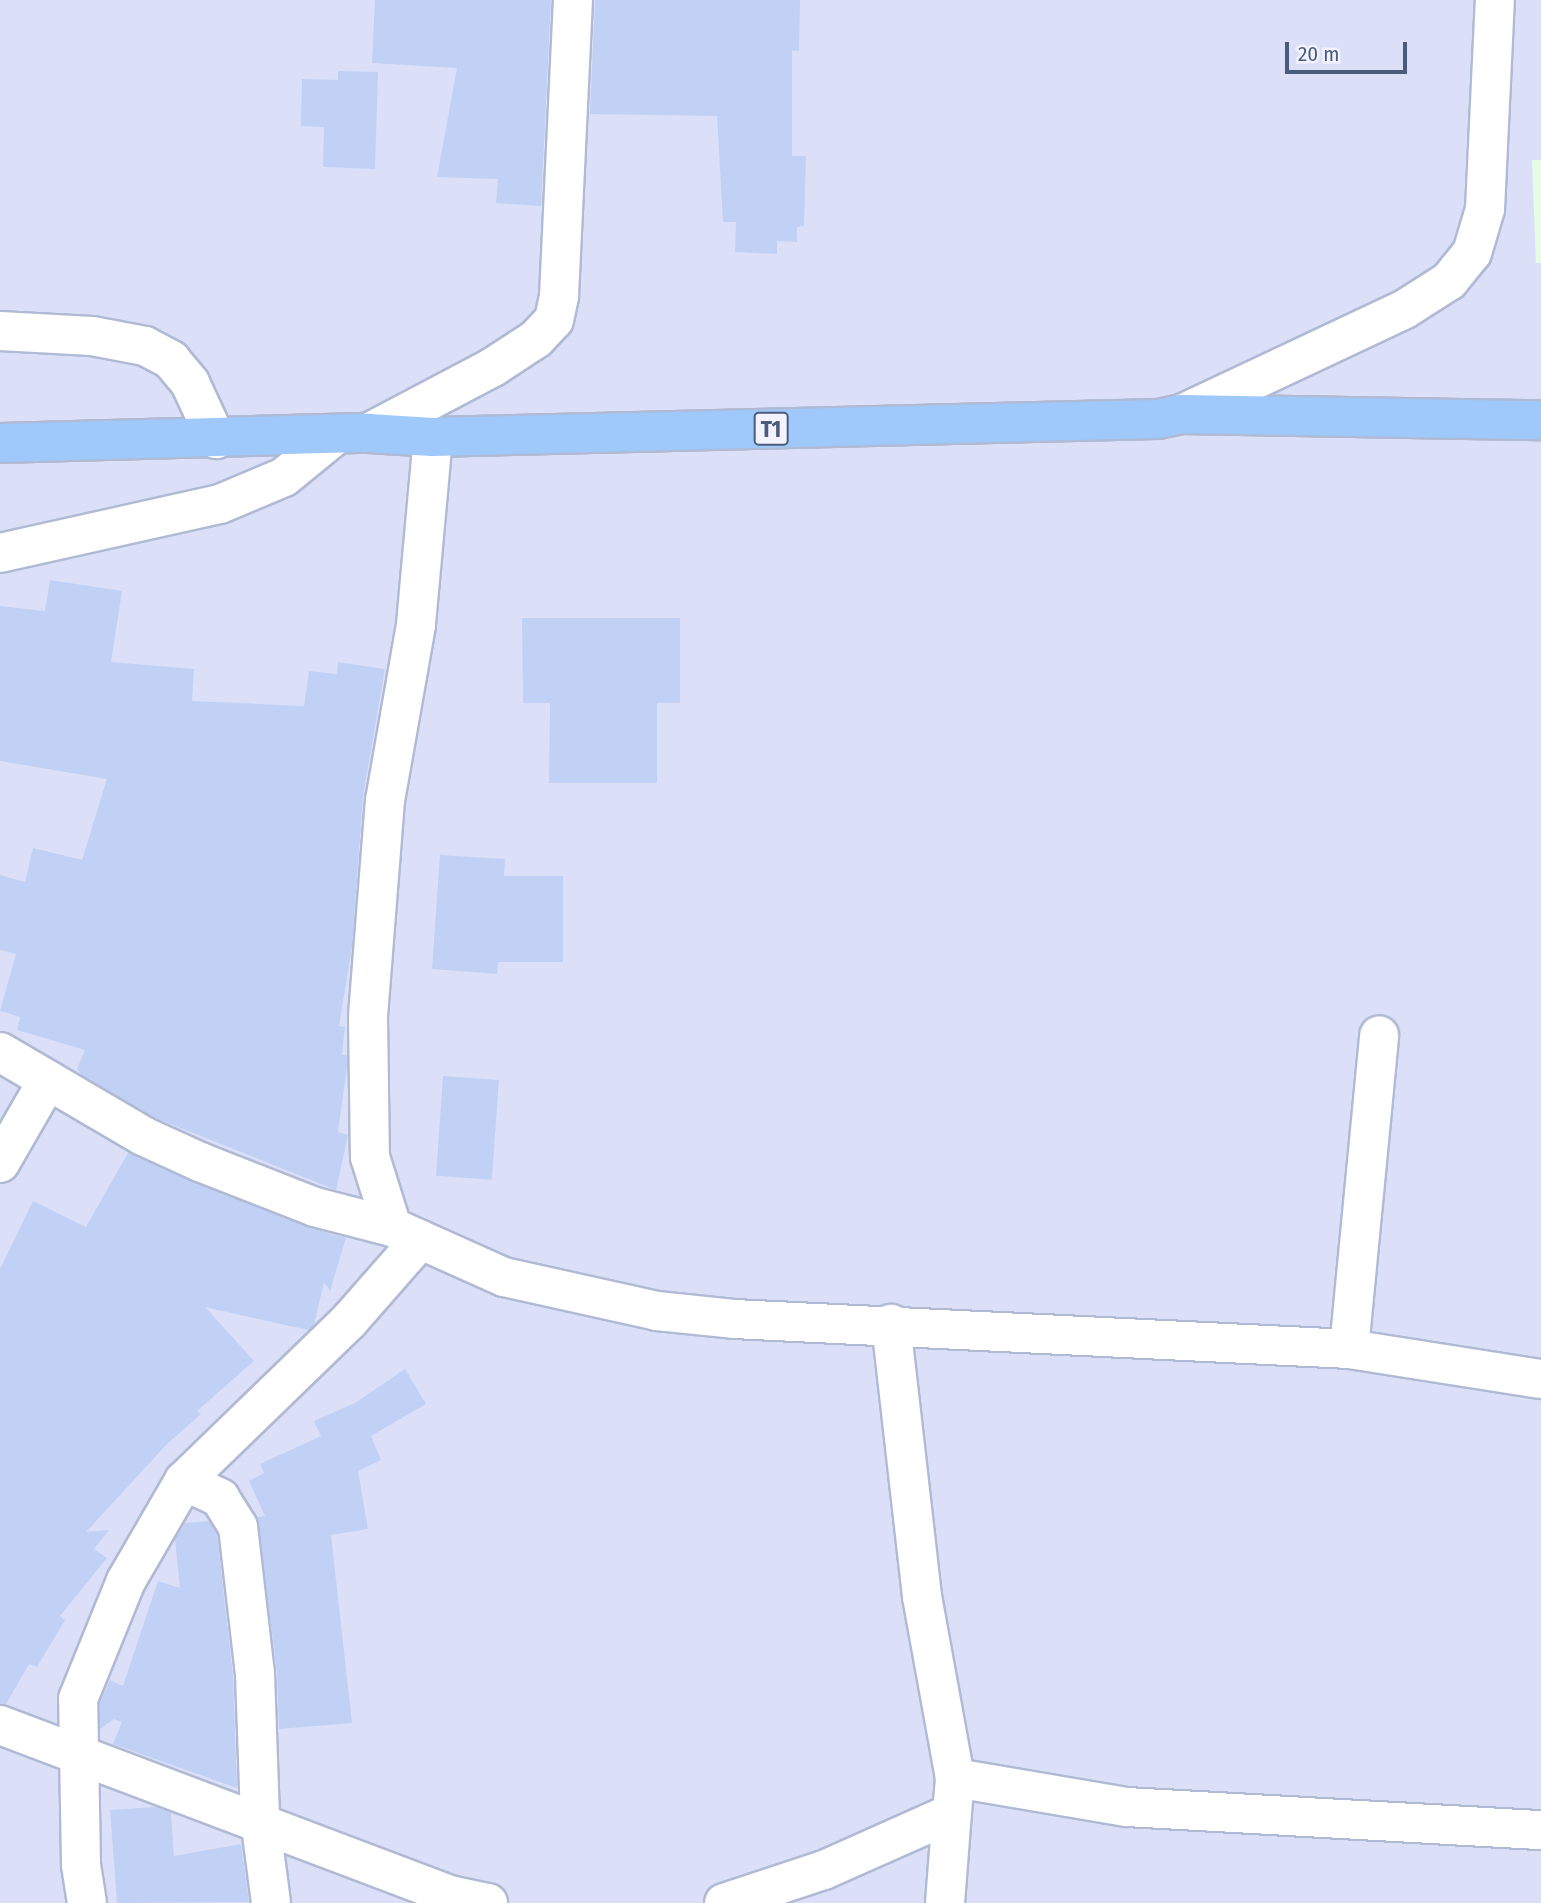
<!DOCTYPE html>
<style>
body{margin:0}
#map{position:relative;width:1541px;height:1903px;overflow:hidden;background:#eaecfe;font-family:"Fira Sans Condensed",sans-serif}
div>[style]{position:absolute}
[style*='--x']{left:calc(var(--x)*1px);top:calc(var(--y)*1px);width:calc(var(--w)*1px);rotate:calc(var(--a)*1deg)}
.residential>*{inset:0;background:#dbe0f8;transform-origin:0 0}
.education>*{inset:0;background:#e8fbe6}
.building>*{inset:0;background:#c0d1f5;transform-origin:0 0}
.roads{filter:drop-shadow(2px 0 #b1bad4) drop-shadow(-2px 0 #b1bad4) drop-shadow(0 2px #b1bad4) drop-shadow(0 -2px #b1bad4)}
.minor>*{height:38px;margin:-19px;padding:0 19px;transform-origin:19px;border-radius:19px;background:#fff}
.highway>*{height:38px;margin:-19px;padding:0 19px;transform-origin:19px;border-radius:19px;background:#9fc9fa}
span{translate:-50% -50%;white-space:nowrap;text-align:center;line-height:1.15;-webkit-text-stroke:5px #f2f3ff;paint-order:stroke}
.shield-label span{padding:2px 5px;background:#f2f3ff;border:2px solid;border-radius:5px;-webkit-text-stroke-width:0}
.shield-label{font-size:23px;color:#4b5c7b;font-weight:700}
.scale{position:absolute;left:1285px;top:42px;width:122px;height:32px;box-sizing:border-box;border:4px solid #4b5c7b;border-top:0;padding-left:9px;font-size:21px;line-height:24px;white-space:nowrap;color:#4b5c7b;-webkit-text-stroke:5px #f2f3ff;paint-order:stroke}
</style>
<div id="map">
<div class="residential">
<div style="left:0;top:0;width:1541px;height:1903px"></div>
</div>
<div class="education">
<div style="clip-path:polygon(1532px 160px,1541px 160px,1541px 263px,1536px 263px)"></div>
</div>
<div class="building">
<div style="clip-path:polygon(375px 0,551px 0,541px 206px,496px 203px,498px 179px,437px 177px,457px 68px,372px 63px)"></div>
<div style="clip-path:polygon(595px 0,800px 0,799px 51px,792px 51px,792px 156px,806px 156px,804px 226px,797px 227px,797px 242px,777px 241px,777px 254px,735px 252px,736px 222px,723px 222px,717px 116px,590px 114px)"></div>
<div style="clip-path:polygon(338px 71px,378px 72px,375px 169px,323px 167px,324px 127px,301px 126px,302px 79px,338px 80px)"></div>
<div style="clip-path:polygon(50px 580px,122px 591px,111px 662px,194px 669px,192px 701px,304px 706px,309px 671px,337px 674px,338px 662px,385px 669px,363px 796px,352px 947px,339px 1026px,345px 1027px,342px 1055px,347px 1055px,347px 1067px,338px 1132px,348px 1135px,336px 1190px,153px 1117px,82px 1075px,77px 1069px,85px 1050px,17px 1030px,20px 1017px,0 1011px,16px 954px,0 950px,0 875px,25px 882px,33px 848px,82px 860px,107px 779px,0 761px,0 606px,45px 611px)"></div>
<div style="clip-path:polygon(522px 618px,680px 618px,680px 703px,657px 703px,657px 783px,549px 783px,550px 703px,523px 703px)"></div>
<div style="clip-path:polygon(440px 855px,505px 859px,504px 876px,563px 876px,563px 962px,498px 962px,497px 974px,432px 969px)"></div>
<div style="left:443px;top:1076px;width:56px;height:100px;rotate:4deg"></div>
<div style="clip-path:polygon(128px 1153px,307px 1227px,346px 1238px,330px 1291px,324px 1282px,314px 1325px,308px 1330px,205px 1307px,254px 1361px,197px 1411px,201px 1414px,166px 1445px,86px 1532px,109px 1530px,94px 1549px,107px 1558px,60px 1616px,65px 1620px,37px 1667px,29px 1664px,6px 1704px,0 1704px,0 1269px,33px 1201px,86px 1227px)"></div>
<div style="clip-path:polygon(405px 1369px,426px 1404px,371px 1436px,381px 1460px,358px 1471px,368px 1529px,331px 1535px,352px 1723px,279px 1729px,277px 1672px,257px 1517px,265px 1516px,249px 1481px,264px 1473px,260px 1464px,321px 1436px,314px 1421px,355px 1403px)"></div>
<div style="clip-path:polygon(209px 1521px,217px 1534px,233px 1676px,237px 1788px,113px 1744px,122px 1722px,114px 1719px,100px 1729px,100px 1703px,110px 1680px,123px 1686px,158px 1581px,180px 1588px,175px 1540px,185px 1523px)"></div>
<div style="clip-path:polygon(156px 1807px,171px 1813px,174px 1856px,241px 1844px,249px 1902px,117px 1903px,110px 1810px)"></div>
</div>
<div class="roads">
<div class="minor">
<div style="--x:0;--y:331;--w:92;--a:3.1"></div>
<div style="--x:92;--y:336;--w:54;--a:10.7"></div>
<div style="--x:145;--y:346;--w:30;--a:28"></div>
<div style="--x:171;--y:360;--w:30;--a:50"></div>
<div style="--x:190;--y:383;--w:62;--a:65.1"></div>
<div style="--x:1182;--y:414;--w:246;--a:-25.2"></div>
<div style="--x:1405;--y:309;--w:52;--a:-32.5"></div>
<div style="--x:1449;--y:281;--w:36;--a:-51"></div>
<div style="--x:1472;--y:253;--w:46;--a:-73.5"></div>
<div style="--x:1485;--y:209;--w:209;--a:-87.3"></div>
<div style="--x:368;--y:433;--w:141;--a:-27.8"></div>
<div style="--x:493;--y:367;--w:51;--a:-33.1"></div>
<div style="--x:536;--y:339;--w:26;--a:-47"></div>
<div style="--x:554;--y:320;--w:25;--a:-78"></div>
<div style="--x:559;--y:296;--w:296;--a:-87.3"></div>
<div style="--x:433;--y:437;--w:189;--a:95.2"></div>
<div style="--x:416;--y:625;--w:178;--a:100"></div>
<div style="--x:385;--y:800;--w:218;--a:94.5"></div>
<div style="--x:368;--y:1017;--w:140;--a:89.2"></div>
<div style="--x:370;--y:1157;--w:73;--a:72.6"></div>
<div style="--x:392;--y:1227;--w:123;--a:24.1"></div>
<div style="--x:504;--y:1277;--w:157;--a:12.5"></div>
<div style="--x:657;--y:1311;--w:77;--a:5.9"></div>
<div style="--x:734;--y:1319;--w:616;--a:2.79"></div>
<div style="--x:1349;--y:1349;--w:194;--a:8.9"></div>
<div style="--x:0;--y:553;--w:225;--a:-12.6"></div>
<div style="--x:220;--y:504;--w:69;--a:-22.9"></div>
<div style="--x:284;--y:477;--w:63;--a:-39.2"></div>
<div style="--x:0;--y:1052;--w:166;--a:30.4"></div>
<div style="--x:143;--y:1136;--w:63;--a:24.5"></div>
<div style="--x:200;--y:1162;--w:123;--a:21.4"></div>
<div style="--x:315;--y:1207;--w:80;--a:14.6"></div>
<div style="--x:0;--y:1163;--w:96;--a:-60"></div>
<div style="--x:1349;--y:1349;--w:315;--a:-84.5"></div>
<div style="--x:184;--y:1481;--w:40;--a:25"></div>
<div style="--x:220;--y:1498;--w:34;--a:58"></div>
<div style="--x:238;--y:1527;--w:148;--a:83.4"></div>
<div style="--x:255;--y:1674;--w:145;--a:88"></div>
<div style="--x:260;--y:1819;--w:85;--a:82.5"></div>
<div style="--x:0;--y:1725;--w:481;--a:20.7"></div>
<div style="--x:450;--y:1895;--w:39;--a:12"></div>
<div style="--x:955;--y:1778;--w:174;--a:9.6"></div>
<div style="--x:1127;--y:1807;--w:415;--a:3.2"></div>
<div style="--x:87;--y:1903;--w:39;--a:-99"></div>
<div style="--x:81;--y:1864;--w:165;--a:-91"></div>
<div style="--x:78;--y:1699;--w:127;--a:-67.9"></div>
<div style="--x:126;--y:1581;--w:116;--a:-59.9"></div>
<div style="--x:184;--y:1481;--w:230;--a:-44.1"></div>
<div style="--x:349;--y:1321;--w:108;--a:-48.8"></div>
<div style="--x:724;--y:1903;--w:105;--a:-18.3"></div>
<div style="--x:824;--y:1870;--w:140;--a:-24"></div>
<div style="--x:952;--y:1813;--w:35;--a:-85"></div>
<div style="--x:955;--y:1778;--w:185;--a:-100.3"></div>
<div style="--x:922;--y:1596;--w:274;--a:-96.5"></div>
<div style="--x:945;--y:1903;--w:90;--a:-85.6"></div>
</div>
<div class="highway">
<div style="--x:0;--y:443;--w:368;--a:-1.6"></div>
<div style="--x:368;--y:433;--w:65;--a:3.5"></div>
<div style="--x:433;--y:437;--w:725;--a:-1.42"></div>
<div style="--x:1158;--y:419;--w:25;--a:-12"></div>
<div style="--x:1182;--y:414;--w:359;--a:1"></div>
</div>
</div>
<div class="shield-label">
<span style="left:771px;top:429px">T1</span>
</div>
<div class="scale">20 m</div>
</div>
